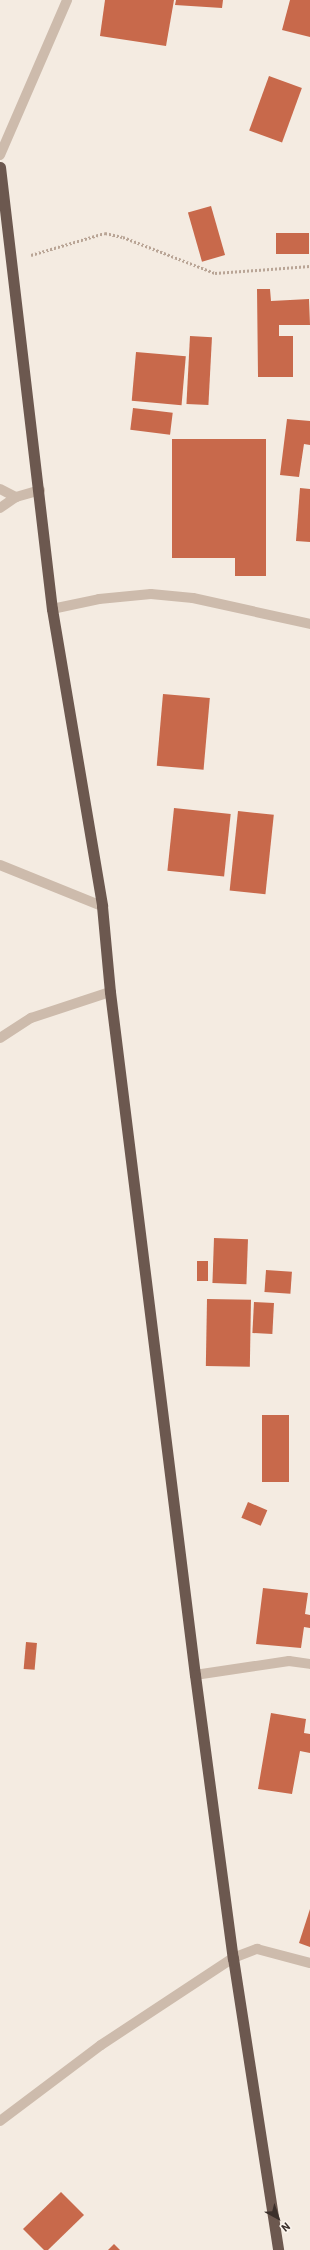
<!DOCTYPE html>
<style>
body{margin:0}
#map{position:relative;width:310px;height:2250px;overflow:hidden;background:#f4ebe1;font-family:Barlow,sans-serif}
div>[style]{position:absolute}
[style*='--x']{left:calc(var(--x)*1px);top:calc(var(--y)*1px);width:calc(var(--w)*1px);rotate:calc(var(--a)*1deg)}
.building>*{inset:0;background:#c8694b;transform-origin:0 0}
.path>*{height:2.5px;margin-top:-1.25px;transform-origin:0;background:repeating-linear-gradient(90deg,#b9a596 0 2px,transparent 0 4px)}
.minor>*{height:10px;margin:-5px;padding:0 5px;transform-origin:5px;border-radius:5px;background:#cdbbac}
.tertiary>*{height:10px;margin:-5px;padding:0 5px;transform-origin:5px;border-radius:5px;background:#cdbbac}
.trunk>*{height:11px;margin:-5.5px;padding:0 5.5px;transform-origin:5.5px;border-radius:5.5px;background:#6c584f}
span{translate:-50% -50%;white-space:nowrap;text-align:center;line-height:1.15;-webkit-text-stroke:3px #fbf5ee;paint-order:stroke}
.north{position:absolute;left:258px;top:2198px;width:40px;height:40px;-webkit-text-stroke:3px #fbf5ee;paint-order:stroke;rotate:140deg;font-size:11px;font-weight:700;line-height:16px;text-align:center;color:#3b302b}
.north::after{content:'';display:block;margin:auto;width:14px;height:18px;background:#3b302b;clip-path:polygon(50% 0,100% 100%,50% 72%,0 100%)}
</style>
<div id="map">
<div class="building">
<div style="clip-path:polygon(105px 0,174px 0,166px 46px,100px 36px)"></div>
<div style="clip-path:polygon(176px 0,223px 0,222px 8px,175px 5px)"></div>
<div style="clip-path:polygon(290px 0,310px 0,310px 37px,282px 30px)"></div>
<div style="left:269px;top:76px;width:35px;height:58px;rotate:20deg"></div>
<div style="left:211px;top:206px;width:51px;height:24px;rotate:74deg"></div>
<div style="left:276px;top:233px;width:33px;height:21px"></div>
<div style="clip-path:polygon(257px 289px,270px 289px,271px 301px,309px 299px,310px 325px,279px 325px,279px 336px,293px 336px,293px 377px,258px 377px)"></div>
<div style="left:190px;top:336px;width:22px;height:68px;rotate:3deg"></div>
<div style="left:136px;top:352px;width:50px;height:49px;rotate:5deg"></div>
<div style="left:133px;top:408px;width:40px;height:22px;rotate:7deg"></div>
<div style="clip-path:polygon(287px 419px,310px 421px,310px 445px,304px 444px,299px 477px,280px 475px)"></div>
<div style="clip-path:polygon(172px 439px,266px 439px,266px 576px,235px 576px,235px 558px,172px 558px)"></div>
<div style="clip-path:polygon(300px 488px,310px 489px,310px 542px,296px 541px)"></div>
<div style="left:163px;top:694px;width:47px;height:72px;rotate:5deg"></div>
<div style="left:174px;top:808px;width:57px;height:63px;rotate:6deg"></div>
<div style="left:238px;top:811px;width:36px;height:80px;rotate:6deg"></div>
<div style="left:214px;top:1238px;width:34px;height:45px;rotate:2deg"></div>
<div style="left:208px;top:1261px;width:20px;height:11px;rotate:90deg"></div>
<div style="left:266px;top:1270px;width:26px;height:22px;rotate:4deg"></div>
<div style="left:207px;top:1299px;width:44px;height:67px;rotate:1deg"></div>
<div style="left:254px;top:1302px;width:20px;height:31px;rotate:3deg"></div>
<div style="left:262px;top:1415px;width:27px;height:67px"></div>
<div style="left:248px;top:1502px;width:21px;height:17px;rotate:23deg"></div>
<div style="clip-path:polygon(263px 1588px,308px 1593px,305px 1614px,310px 1615px,310px 1628px,304px 1627px,301px 1648px,256px 1644px)"></div>
<div style="left:26px;top:1642px;width:11px;height:27px;rotate:5deg"></div>
<div style="clip-path:polygon(271px 1713px,306px 1719px,304px 1733px,310px 1734px,310px 1753px,300px 1751px,292px 1794px,258px 1789px)"></div>
<div style="clip-path:polygon(310px 1909px,310px 1947px,299px 1943px)"></div>
<div style="clip-path:polygon(61px 2192px,84px 2215px,48px 2250px,44px 2250px,23px 2229px)"></div>
<div style="clip-path:polygon(114px 2244px,120px 2250px,108px 2250px)"></div>
</div>
<div class="path">
<div style="--x:31;--y:255;--w:77;--a:-16.6"></div>
<div style="--x:105;--y:233;--w:18;--a:13"></div>
<div style="--x:123;--y:237;--w:99;--a:21.4"></div>
<div style="--x:215;--y:273;--w:95;--a:-4.2"></div>
</div>
<div class="minor">
<div style="--x:0;--y:155;--w:169;--a:-66.6"></div>
<div style="--x:0;--y:489;--w:18;--a:27"></div>
<div style="--x:0;--y:508;--w:19;--a:-35"></div>
<div style="--x:16;--y:497;--w:25;--a:-16"></div>
<div style="--x:52;--y:609;--w:48;--a:-12"></div>
<div style="--x:99;--y:599;--w:52;--a:-5.5"></div>
<div style="--x:151;--y:594;--w:42;--a:5.4"></div>
<div style="--x:193;--y:598;--w:120;--a:12.5"></div>
<div style="--x:0;--y:865;--w:110;--a:21.9"></div>
<div style="--x:0;--y:1038;--w:37;--a:-33"></div>
<div style="--x:31;--y:1018;--w:83;--a:-18.2"></div>
<div style="--x:195;--y:1675;--w:95;--a:-8.5"></div>
<div style="--x:289;--y:1661;--w:21;--a:8"></div>
<div style="--x:233;--y:1958;--w:26;--a:-21"></div>
<div style="--x:257;--y:1949;--w:55;--a:14.8"></div>
</div>
<div class="tertiary">
<div style="--x:0;--y:2121;--w:126;--a:-37"></div>
<div style="--x:101;--y:2045;--w:158;--a:-33.4"></div>
</div>
<div class="trunk">
<div style="--x:0;--y:167;--w:445;--a:83.3"></div>
<div style="--x:52;--y:609;--w:301;--a:80.4"></div>
<div style="--x:102;--y:906;--w:86;--a:84.7"></div>
<div style="--x:110;--y:992;--w:688;--a:82.91"></div>
<div style="--x:195;--y:1675;--w:286;--a:82.4"></div>
<div style="--x:233;--y:1958;--w:295;--a:81.2"></div>
</div>
<div class="north">N</div>
</div>
